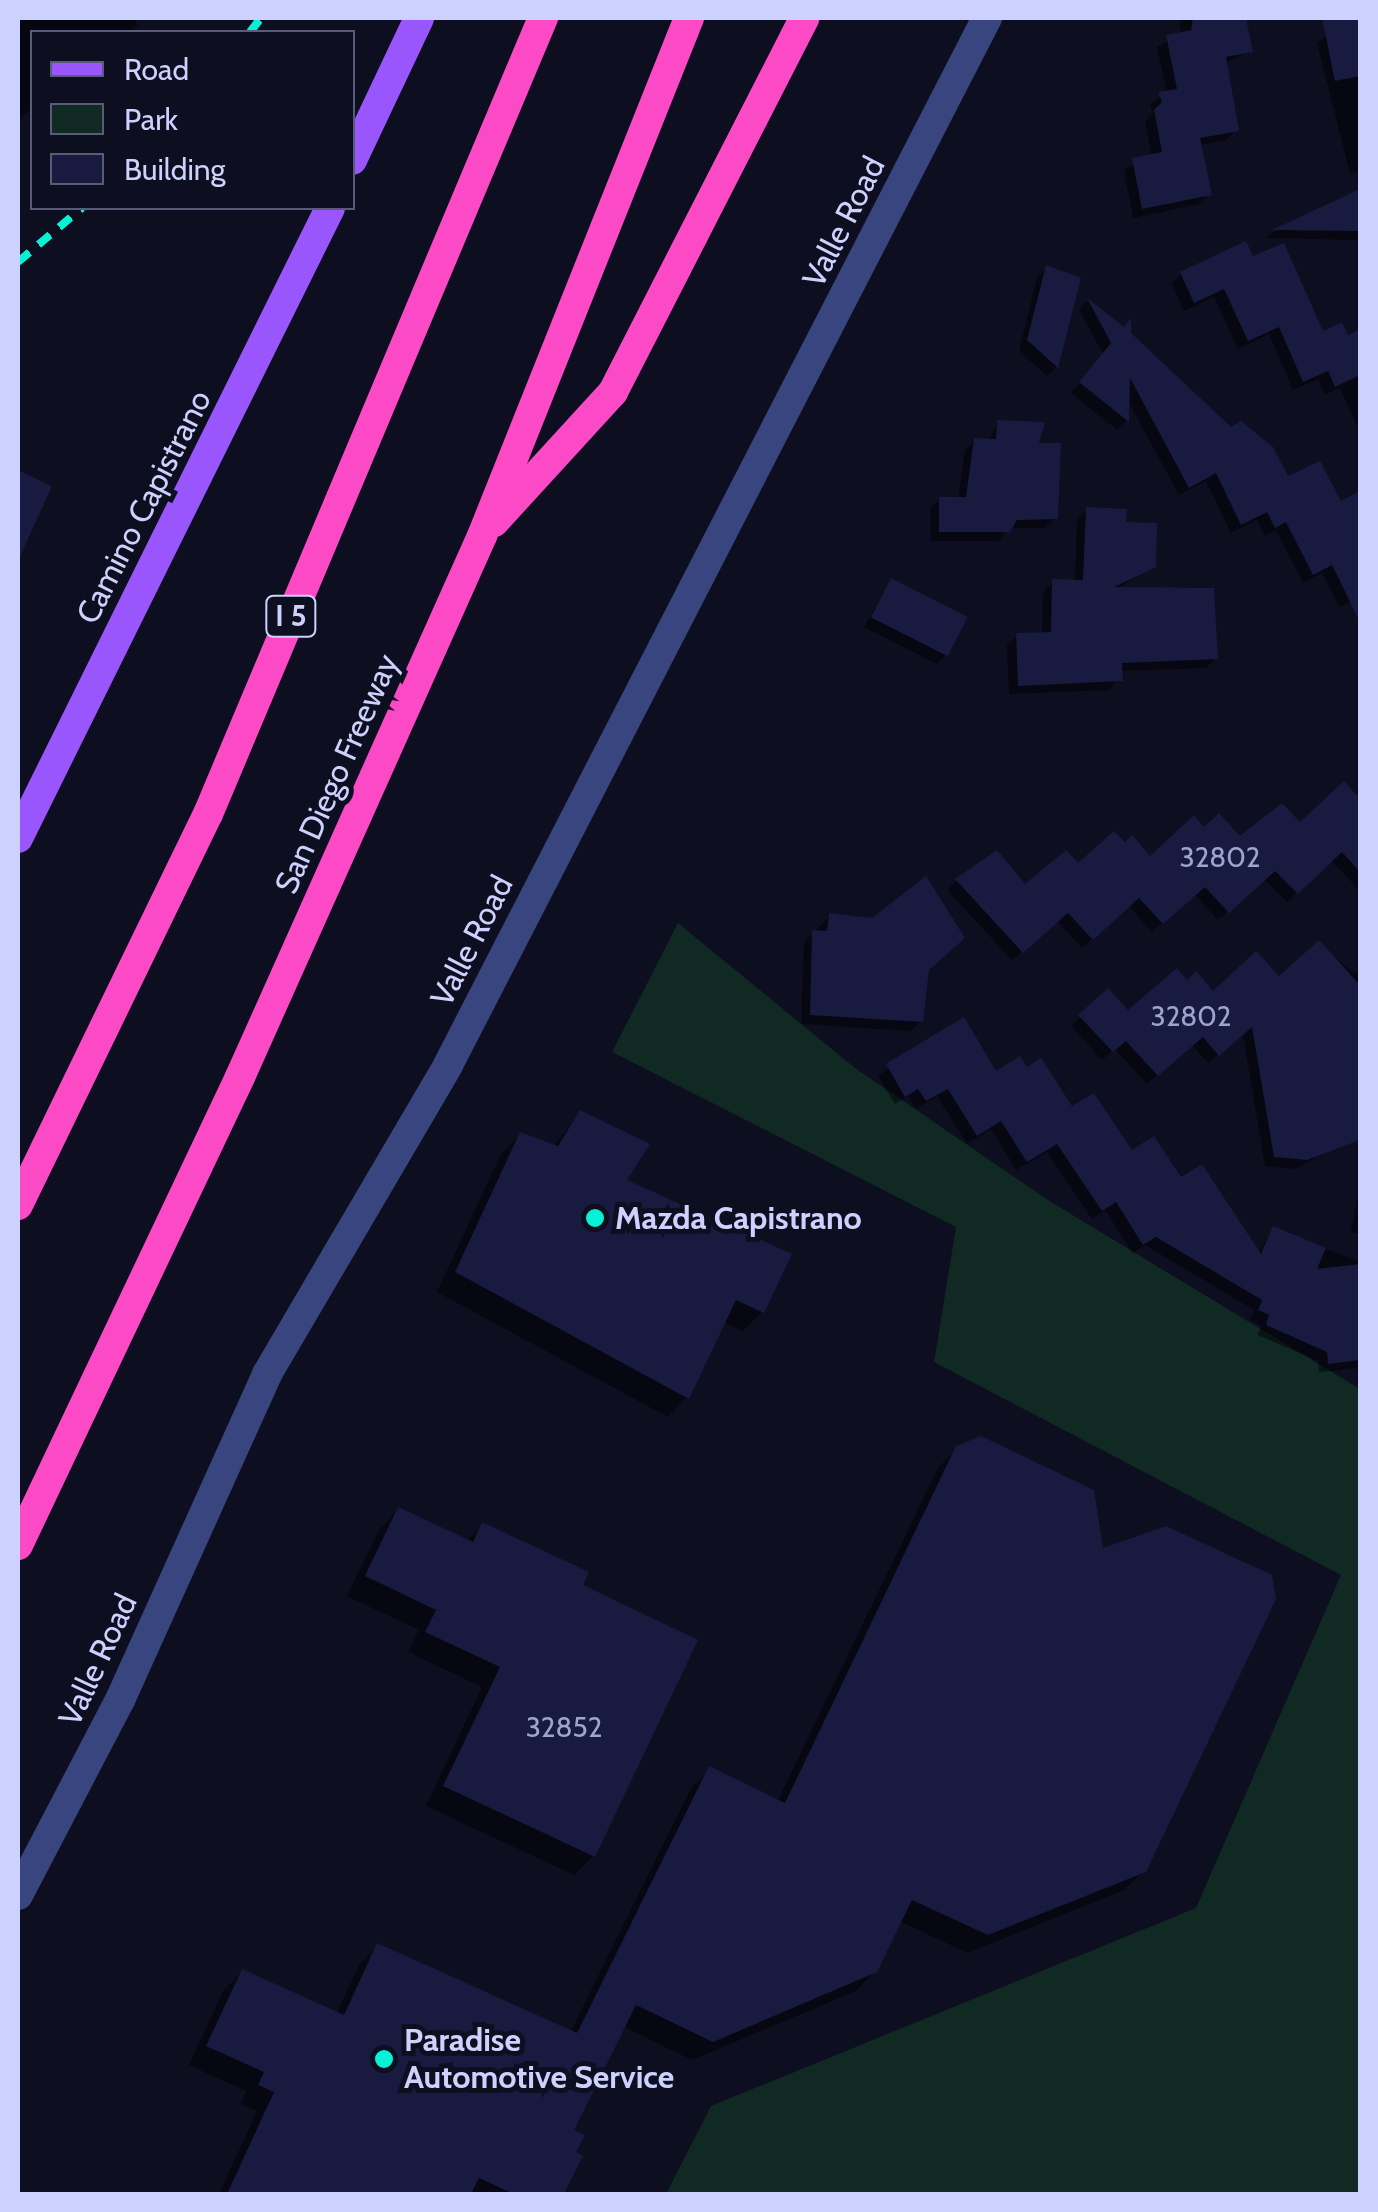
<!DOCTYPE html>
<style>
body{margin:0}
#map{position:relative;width:1378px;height:2212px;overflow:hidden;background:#0d0e1f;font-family:Cabin,sans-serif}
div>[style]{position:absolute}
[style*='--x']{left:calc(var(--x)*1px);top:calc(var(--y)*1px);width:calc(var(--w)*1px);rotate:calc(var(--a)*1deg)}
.green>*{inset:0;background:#102923}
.shadow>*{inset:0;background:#0007}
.building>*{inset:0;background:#191a40;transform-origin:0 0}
.minor>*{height:30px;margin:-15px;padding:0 15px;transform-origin:15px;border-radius:15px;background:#39457e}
.major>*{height:30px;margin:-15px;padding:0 15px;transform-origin:15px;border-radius:15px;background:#9956fc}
.highway>*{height:30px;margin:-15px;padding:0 15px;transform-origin:15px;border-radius:15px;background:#fc4ac6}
.rail>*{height:8px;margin-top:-4px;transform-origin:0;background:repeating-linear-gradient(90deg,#05f2d6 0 15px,transparent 0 27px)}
.dots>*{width:28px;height:28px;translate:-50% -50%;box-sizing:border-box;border:5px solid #0d0e1f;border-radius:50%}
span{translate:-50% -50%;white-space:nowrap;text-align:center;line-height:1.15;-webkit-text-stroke:10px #0d0e1f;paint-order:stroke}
.number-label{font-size:28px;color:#9fa3ce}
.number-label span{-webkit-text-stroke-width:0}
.shield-label span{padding:2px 8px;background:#0d0e1f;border:2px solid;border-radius:8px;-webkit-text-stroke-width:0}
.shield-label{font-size:30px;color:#ccd1fe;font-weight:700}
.street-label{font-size:32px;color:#ccd1fe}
.poi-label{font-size:32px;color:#ccd1fe;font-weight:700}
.left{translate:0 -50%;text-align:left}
.frame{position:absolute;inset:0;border:20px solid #ccd1fe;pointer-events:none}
.legend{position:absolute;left:30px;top:30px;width:325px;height:180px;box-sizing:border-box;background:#0d0e1f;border:2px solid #595c78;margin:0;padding:12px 18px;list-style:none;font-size:30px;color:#ccd1fe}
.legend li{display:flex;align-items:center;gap:20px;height:50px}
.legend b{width:50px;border:2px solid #595c78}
</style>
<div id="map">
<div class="green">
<div style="clip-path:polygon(678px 923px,855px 1068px,1051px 1202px,1360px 1389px,1360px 2194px,666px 2194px,711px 2106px,1196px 1908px,1341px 1575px,934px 1362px,956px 1227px,612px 1052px)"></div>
</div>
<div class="shadow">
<div style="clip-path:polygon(18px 18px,133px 18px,138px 25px,130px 32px,32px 32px,32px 109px,18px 120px)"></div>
<div style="clip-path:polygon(1179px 18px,1243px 18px,1250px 51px,1224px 64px,1236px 130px,1226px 140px,1199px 145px,1209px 194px,1199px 204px,1133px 218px,1124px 170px,1152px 157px,1145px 122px,1153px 114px,1150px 104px,1167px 93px,1157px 47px,1181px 34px)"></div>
<div style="clip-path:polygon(1327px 18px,1360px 18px,1360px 172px,1350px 173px,1317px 43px,1329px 33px)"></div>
<div style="clip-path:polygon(1360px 192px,1360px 240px,1266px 238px,1273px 232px)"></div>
<div style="clip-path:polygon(1252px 259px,1322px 334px,1347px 339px,1360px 333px,1360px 432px,1340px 388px,1325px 394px,1318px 379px,1293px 390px,1269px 334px,1238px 349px,1214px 297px,1184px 311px,1172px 283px,1181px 274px)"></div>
<div style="clip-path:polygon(1047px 268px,1075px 278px,1056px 367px,1047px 376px,1019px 351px,1037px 278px)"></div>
<div style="clip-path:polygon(1087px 301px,1287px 480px,1340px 504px,1360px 494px,1360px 614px,1353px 600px,1339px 607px,1322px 573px,1303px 583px,1276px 530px,1265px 536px,1257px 520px,1231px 533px,1206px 481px,1179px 495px,1127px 399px,1126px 421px,1117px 430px,1071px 393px,1103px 354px,1079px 309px)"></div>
<div style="clip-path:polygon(998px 423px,1036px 445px,1055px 518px,1045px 528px,1010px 528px,998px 541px,931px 541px,930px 509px,940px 499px,958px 499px,965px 450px,975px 441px,988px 441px)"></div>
<div style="clip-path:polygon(1087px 510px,1124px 525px,1153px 566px,1115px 590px,1216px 658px,1206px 668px,1120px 671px,1110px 690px,1009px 694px,1007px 645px,1017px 636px,1042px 635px,1043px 592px,1053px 582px,1075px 582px,1077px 520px)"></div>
<div style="clip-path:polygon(891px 581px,946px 654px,937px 664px,864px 627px)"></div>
<div style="clip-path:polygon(1343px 785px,1360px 803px,1358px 889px,1331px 860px,1287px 902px,1264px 879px,1218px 920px,1194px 894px,1152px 932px,1128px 905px,1082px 948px,1057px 921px,1012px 960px,947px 890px,957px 880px,1025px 887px,1124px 845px,1150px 859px,1204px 830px,1240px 840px,1300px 826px)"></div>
<div style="clip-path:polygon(830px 916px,926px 971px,921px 1021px,911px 1031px,801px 1024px,804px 942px)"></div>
<div style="clip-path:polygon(1319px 943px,1353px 973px,1360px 972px,1360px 1078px,1328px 1085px,1327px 1151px,1296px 1169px,1265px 1166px,1243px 1034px,1208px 1063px,1192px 1045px,1147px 1084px,1115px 1049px,1102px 1060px,1071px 1026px,1080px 1017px,1128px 1013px,1186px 983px,1213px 994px,1279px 980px)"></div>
<div style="clip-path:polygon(963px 1020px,996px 1074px,1027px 1070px,1131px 1154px,1180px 1180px,1258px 1253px,1274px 1229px,1360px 1262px,1360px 1368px,1319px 1372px,1318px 1361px,1258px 1335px,1261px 1325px,1250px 1320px,1254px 1310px,1145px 1245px,1133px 1253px,1105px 1210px,1092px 1219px,1047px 1152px,1016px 1170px,991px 1129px,967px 1144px,937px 1096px,916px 1109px,908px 1096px,895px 1104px,878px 1076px)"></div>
<div style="clip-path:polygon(581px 1113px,623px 1181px,762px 1312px,743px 1331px,723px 1322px,687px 1397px,668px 1417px,437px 1292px,501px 1154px,521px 1135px,552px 1147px)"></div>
<div style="clip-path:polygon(1360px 1186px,1360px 1234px,1351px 1232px)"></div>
<div style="clip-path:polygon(957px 1448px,1144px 1871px,1124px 1890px,968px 1953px,899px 1921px,875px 1971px,856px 1991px,692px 2060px,622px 2026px,570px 2131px,561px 2194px,219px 2194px,257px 2111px,241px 2104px,246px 2091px,189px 2065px,223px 1991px,242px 1972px,336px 2015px,359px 1965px,378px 1946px,570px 2033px,691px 1788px,710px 1769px,777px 1802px,938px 1468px)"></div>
<div style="clip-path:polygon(398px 1510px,466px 1542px,483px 1525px,579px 1587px,593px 1856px,574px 1875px,426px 1806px,482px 1687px,408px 1652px,419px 1630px,347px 1596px,379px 1530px)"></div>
</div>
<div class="building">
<div style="clip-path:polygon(1193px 18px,1246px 18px,1253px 52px,1226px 57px,1239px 131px,1200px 138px,1212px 195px,1142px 209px,1132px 158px,1162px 152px,1154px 110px,1162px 102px,1158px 92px,1177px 89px,1166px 35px,1191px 30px)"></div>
<div style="clip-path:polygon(1322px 18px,1360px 18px,1360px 76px,1335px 81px)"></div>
<div style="clip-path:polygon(1360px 189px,1360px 231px,1272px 230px)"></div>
<div style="clip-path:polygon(1246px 241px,1253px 256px,1284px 243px,1323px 331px,1342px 322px,1348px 335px,1360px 330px,1360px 375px,1335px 387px,1328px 371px,1303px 382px,1279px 327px,1248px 341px,1224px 289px,1194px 303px,1180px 272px)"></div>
<div style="clip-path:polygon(1046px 265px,1081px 278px,1058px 368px,1027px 340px)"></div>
<div style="clip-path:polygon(1087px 298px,1124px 327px,1131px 318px,1131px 333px,1231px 427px,1241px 421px,1273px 447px,1288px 476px,1320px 461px,1341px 501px,1360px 491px,1360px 622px,1332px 565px,1313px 575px,1286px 522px,1275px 528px,1267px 512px,1241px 525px,1216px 473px,1189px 488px,1130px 378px,1129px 422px,1079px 382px,1111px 343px)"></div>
<div style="clip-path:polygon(997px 420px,1045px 422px,1039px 443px,1061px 443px,1058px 519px,1017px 520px,1010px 532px,939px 532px,939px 497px,966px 497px,974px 438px,996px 439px)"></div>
<div style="clip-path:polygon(18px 470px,52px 486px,18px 561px)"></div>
<div style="clip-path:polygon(1086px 507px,1127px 509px,1126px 522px,1157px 523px,1156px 567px,1114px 587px,1214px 588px,1218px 659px,1122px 663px,1123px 681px,1018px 686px,1016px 633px,1051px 632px,1052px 579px,1083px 580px)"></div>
<div style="left:891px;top:578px;width:86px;height:44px;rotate:27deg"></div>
<div style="clip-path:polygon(1344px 781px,1360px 799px,1360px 872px,1342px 852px,1298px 894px,1275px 871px,1229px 913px,1205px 887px,1163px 924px,1139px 898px,1093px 940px,1068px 913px,1023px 953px,955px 879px,997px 850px,1025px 884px,1066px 850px,1078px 863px,1114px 831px,1125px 842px,1132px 835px,1150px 856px,1194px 815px,1204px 827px,1219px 813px,1240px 836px,1282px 803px,1300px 822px)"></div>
<div style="clip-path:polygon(926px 876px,965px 938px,929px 970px,923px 1022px,810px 1015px,812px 930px,827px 931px,829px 913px,872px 918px)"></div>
<div style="clip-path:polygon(1319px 940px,1360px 985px,1360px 1140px,1307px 1160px,1274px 1157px,1252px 1027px,1219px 1056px,1203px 1037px,1158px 1076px,1126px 1041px,1113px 1052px,1078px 1015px,1108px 988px,1128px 1010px,1177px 968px,1187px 980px,1196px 971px,1213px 991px,1256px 951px,1279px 976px)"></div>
<div style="clip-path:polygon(964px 1017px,996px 1071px,1020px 1056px,1027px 1067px,1041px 1058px,1072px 1106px,1094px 1093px,1132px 1150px,1154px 1136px,1181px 1177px,1202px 1164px,1261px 1254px,1273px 1226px,1326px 1248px,1317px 1269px,1360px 1264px,1360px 1360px,1328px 1364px,1327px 1352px,1266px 1325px,1269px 1315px,1258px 1310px,1262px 1300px,1156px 1237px,1143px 1245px,1116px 1202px,1102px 1211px,1057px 1144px,1027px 1162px,1001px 1121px,977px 1136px,948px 1089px,926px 1101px,918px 1089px,905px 1097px,886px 1064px)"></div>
<div style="clip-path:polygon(580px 1110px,650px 1144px,627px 1180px,792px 1254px,764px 1313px,736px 1300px,689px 1399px,455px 1272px,520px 1132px,558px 1146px)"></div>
<div style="clip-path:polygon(981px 1436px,1094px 1490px,1103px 1548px,1166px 1526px,1272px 1575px,1276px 1599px,1146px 1872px,988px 1935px,912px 1900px,877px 1972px,713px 2042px,636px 2005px,574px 2130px,585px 2135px,576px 2152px,583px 2156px,564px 2194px,514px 2194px,479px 2178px,471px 2194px,227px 2194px,274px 2092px,258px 2085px,264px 2072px,206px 2046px,242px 1969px,344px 2015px,377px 1943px,577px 2033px,709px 1766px,785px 1803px,956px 1446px)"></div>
<div style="clip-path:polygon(398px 1507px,473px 1542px,482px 1522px,589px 1572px,583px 1585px,698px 1640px,595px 1857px,443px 1786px,500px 1667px,425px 1632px,436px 1610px,365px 1576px)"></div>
</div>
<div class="minor">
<div style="--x:18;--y:1895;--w:220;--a:-62.4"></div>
<div style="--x:120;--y:1700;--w:358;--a:-65.7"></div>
<div style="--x:267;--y:1374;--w:358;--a:-59.6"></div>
<div style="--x:448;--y:1065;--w:1178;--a:-62.76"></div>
</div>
<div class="major">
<div style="--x:352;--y:160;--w:157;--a:-64.7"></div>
<div style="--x:18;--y:838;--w:703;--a:-63.65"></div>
</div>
<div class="highway">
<div style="--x:494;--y:522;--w:176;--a:-47.5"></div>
<div style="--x:613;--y:392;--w:420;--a:-62.9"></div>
<div style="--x:18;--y:1205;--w:435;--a:-64.1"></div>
<div style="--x:208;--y:814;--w:864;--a:-67.18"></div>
<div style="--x:18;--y:1545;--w:518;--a:-64.62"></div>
<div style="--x:240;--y:1077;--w:593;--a:-65.9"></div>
<div style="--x:482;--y:536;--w:558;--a:-68.22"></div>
</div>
<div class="rail">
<div style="--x:250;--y:32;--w:18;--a:-52"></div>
<div style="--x:18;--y:262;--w:84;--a:-40.2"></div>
</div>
<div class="dots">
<div style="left:595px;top:1218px;background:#05f2d6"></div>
<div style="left:384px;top:2059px;background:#05f2d6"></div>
</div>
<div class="number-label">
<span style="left:1220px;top:857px">32802</span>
<span style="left:1191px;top:1016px">32802</span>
<span style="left:564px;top:1727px">32852</span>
</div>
<div class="shield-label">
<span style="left:291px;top:616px">I 5</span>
</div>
<div class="street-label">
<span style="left:844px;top:222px;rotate:-63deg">Valle Road</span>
<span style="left:144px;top:507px;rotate:-63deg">Camino Capistrano</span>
<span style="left:337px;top:774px;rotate:-66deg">San Diego Freeway</span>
<span style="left:472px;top:941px;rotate:-63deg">Valle Road</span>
<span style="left:98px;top:1660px;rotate:-65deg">Valle Road</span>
</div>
<div class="poi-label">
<span class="left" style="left:615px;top:1218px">Mazda Capistrano</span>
<span class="left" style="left:404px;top:2059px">Paradise<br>Automotive Service</span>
</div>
<div class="frame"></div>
<ul class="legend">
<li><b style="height:12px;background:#9956fc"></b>Road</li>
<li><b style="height:28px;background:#102923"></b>Park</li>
<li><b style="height:28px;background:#191a40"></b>Building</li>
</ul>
</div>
